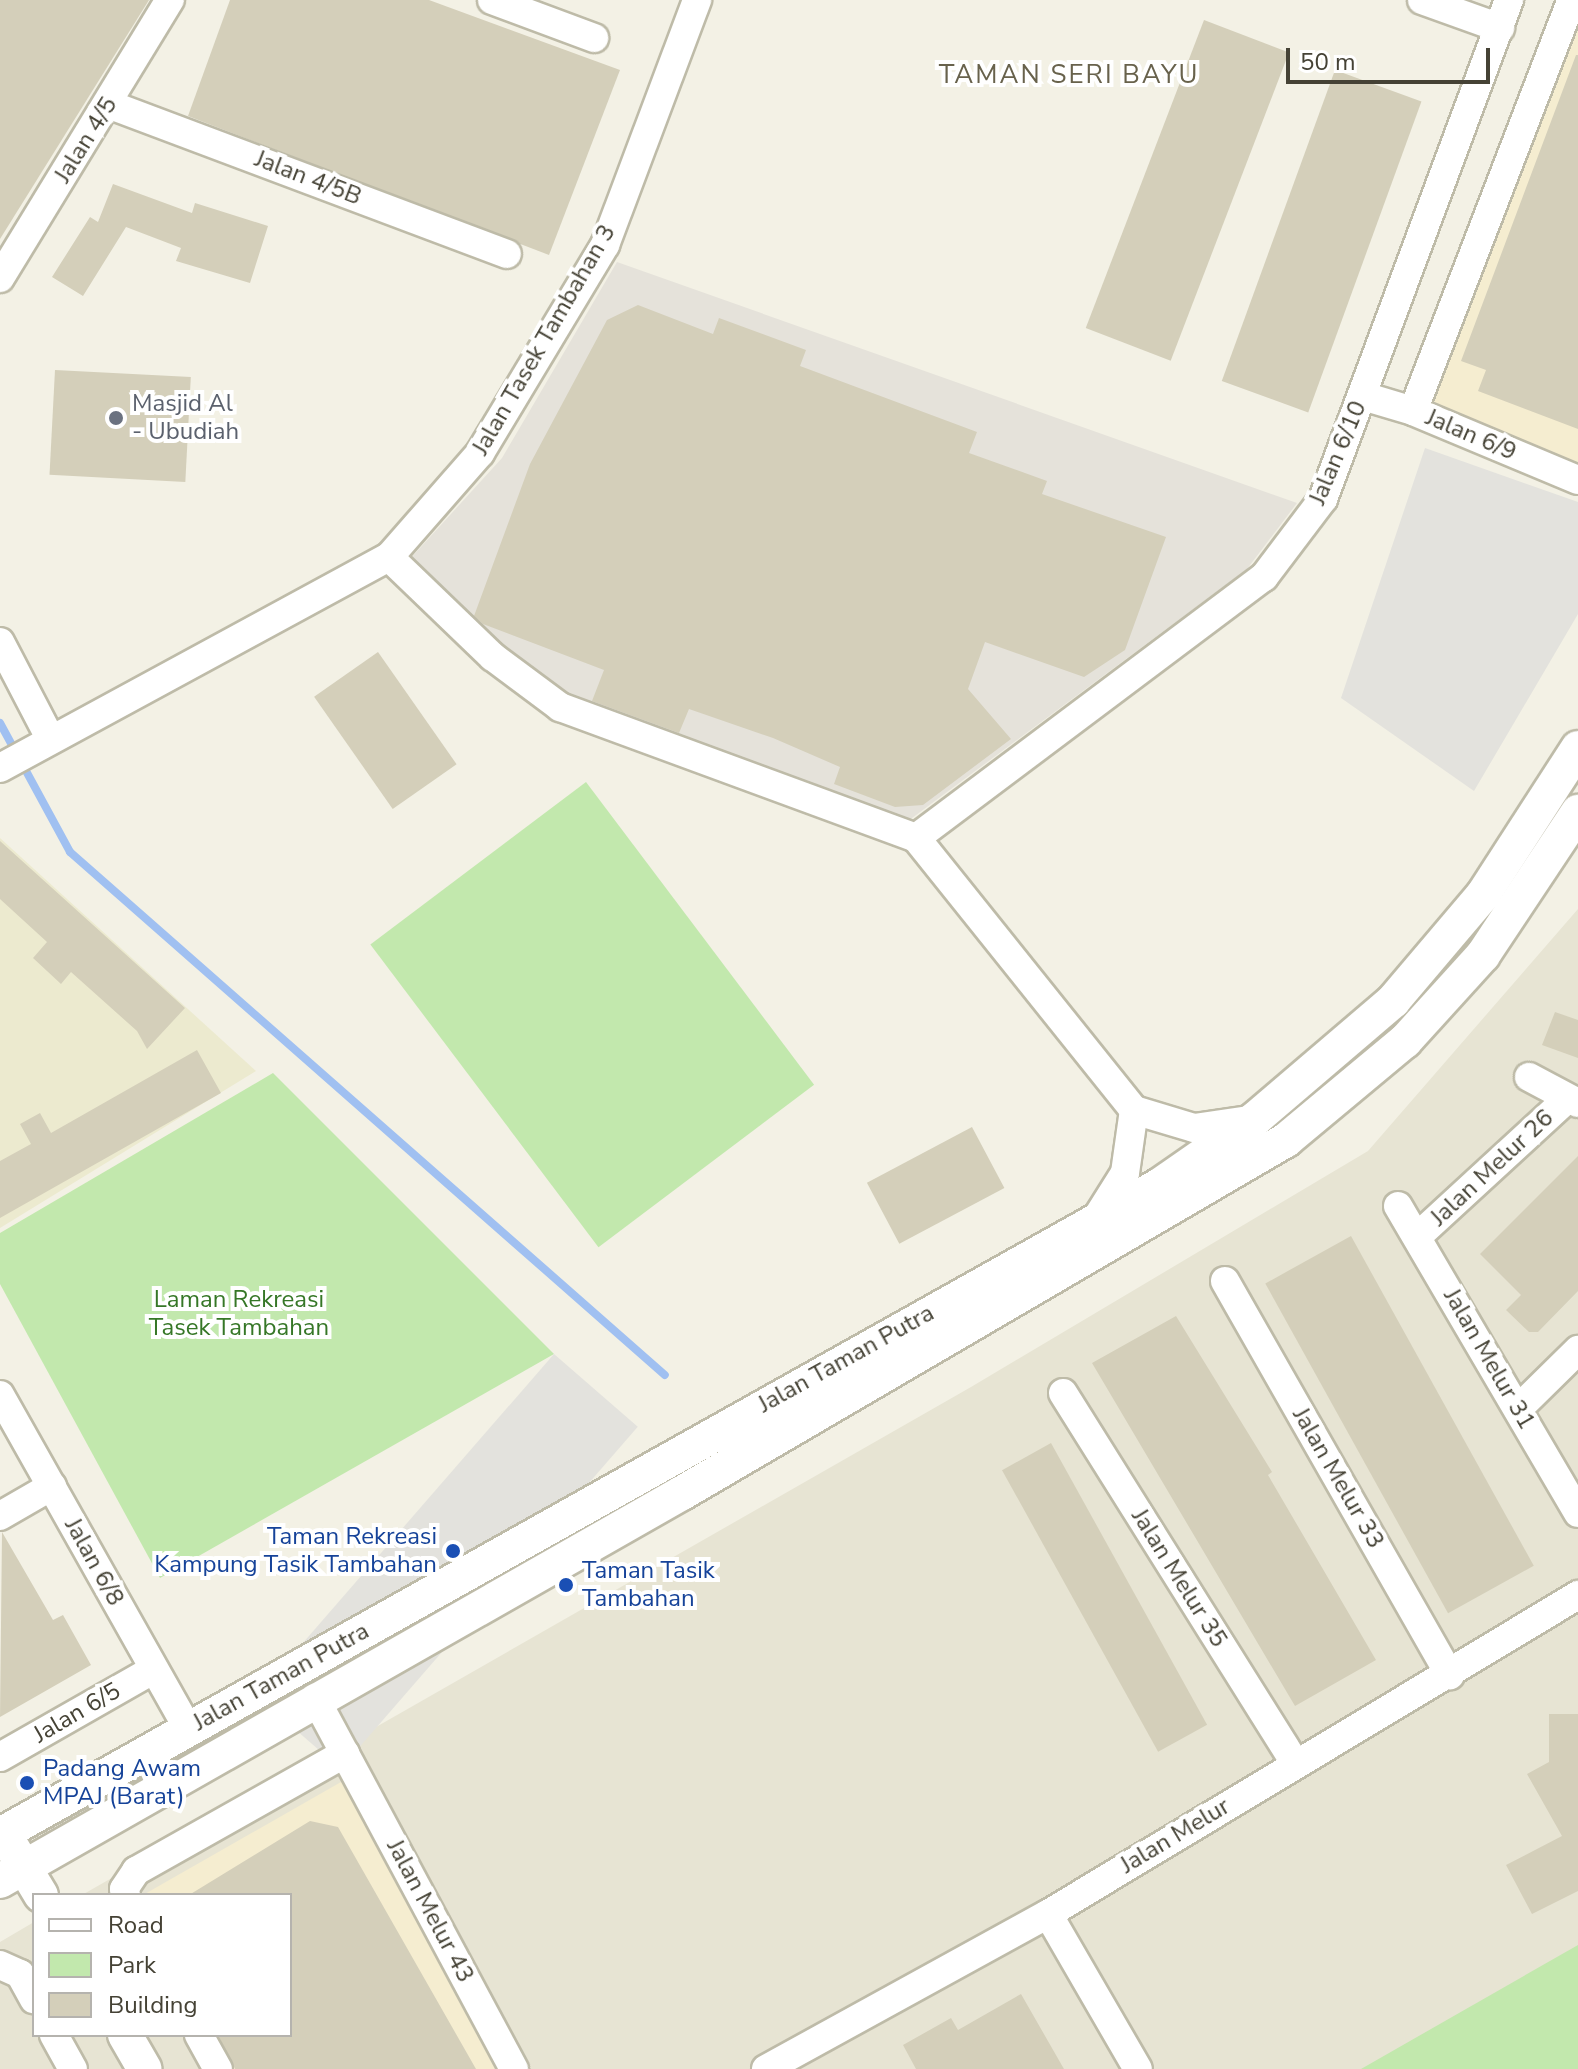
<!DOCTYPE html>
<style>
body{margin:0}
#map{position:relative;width:1578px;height:2069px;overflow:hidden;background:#f3f1e5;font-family:"Nunito Sans",sans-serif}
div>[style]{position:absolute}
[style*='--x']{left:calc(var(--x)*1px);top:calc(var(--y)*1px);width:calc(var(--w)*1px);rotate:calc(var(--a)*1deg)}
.residential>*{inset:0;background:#e7e4d3}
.commercial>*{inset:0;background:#f5edd0}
.industrial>*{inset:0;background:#e5e2da}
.education>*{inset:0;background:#eceacf}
.green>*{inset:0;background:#c2e8ad;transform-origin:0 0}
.parking>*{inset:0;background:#e3e2dd;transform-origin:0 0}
.stream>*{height:8px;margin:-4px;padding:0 4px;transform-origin:4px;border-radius:4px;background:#a0c0f1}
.building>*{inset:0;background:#d4cfba;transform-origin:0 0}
.roads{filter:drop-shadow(2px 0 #bebba8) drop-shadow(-2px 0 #bebba8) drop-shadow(0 2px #bebba8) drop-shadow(0 -2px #bebba8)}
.minor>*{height:28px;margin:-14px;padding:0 14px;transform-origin:14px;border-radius:14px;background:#fff}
.tertiary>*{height:34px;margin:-17px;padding:0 17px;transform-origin:17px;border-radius:17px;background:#fff}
.dots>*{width:22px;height:22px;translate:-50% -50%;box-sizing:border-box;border:4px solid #fff;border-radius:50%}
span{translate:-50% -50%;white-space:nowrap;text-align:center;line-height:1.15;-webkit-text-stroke:8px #fff;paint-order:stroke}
.street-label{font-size:24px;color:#454235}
.worship-label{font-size:24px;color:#5b616d}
.left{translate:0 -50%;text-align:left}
.park-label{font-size:24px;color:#367727}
.transit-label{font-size:24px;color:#164399}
.right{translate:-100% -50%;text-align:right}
.neighbourhood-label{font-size:26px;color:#68624c;letter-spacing:2px}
.legend{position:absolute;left:32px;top:1893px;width:260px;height:144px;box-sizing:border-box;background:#fff;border:2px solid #b5b3ae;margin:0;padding:10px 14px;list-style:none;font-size:24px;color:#454235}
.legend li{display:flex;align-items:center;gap:16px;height:40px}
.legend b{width:40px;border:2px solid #b5b3ae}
.scale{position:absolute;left:1286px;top:48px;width:204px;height:36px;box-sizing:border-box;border:4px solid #454235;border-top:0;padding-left:10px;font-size:24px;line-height:28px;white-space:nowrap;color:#454235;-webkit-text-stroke:6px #fff;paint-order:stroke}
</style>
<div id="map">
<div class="residential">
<div style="clip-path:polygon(1578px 909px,1578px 2069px,0 2069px,0 1942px,34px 1922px,34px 2035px,290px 2035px,290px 1895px,82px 1895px,971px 1387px,1368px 1151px)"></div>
</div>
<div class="commercial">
<div style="clip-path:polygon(1578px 14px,1578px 471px,1427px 405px)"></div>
<div style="clip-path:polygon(348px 1778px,502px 2069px,230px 2069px,212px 2035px,290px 2035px,290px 1895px,143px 1895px)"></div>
</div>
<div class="industrial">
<div style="clip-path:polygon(617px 262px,1297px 503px,1247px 569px,904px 824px,565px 699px,496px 646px,409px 560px,502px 458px)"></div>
</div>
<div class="education">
<div style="clip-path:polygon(0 838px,256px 1071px,0 1228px)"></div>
</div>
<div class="green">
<div style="left:586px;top:782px;width:379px;height:270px;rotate:53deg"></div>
<div style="clip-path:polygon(273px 1073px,554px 1354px,160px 1578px,0 1284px,0 1233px)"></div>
<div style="clip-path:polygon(1578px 1945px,1578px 2069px,1361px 2069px)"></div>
</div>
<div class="parking">
<div style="clip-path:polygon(1425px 448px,1578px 502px,1578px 614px,1474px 791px,1341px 698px)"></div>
<div style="left:554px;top:1354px;width:111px;height:453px;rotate:41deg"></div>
</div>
<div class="stream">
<div style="--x:0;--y:723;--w:147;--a:61.5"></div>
<div style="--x:70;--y:852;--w:792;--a:41.32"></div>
</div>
<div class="building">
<div style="clip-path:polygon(0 0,149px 0,0 239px)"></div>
<div style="clip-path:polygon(230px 0,429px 0,620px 70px,549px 255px,188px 116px)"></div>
<div style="left:1204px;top:20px;width:91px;height:330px;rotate:21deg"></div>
<div style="clip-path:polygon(1576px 55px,1578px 55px,1578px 429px,1478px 391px,1486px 370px,1461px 361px)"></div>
<div style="left:1335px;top:70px;width:92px;height:331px;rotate:20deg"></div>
<div style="clip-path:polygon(113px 184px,192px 213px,195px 203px,268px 226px,250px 283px,176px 261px,181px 248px,126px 227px,83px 296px,52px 277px,90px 217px,98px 222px)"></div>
<div style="clip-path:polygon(638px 305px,713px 334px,719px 318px,806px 350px,800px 366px,977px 432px,969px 453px,1047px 481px,1042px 494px,1166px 537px,1125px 650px,1084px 677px,985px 642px,968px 689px,1011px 739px,923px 805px,895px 807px,834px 784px,840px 767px,773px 738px,689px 709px,679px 733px,592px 701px,604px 670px,483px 624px,474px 616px,530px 464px,607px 320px)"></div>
<div style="left:55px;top:370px;width:136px;height:105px;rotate:3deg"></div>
<div style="left:378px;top:652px;width:137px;height:78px;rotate:55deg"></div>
<div style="clip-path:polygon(0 841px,185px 1008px,147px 1049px,137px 1031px,71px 972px,61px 984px,33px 958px,47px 942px,0 899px)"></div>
<div style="clip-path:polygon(1555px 1012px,1578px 1020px,1578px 1058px,1542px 1045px)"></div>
<div style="clip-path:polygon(197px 1050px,221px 1093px,0 1218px,0 1161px,31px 1144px,20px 1124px,40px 1113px,51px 1133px)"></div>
<div style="left:972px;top:1127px;width:69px;height:119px;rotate:62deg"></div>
<div style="clip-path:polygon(1578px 1156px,1578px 1291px,1538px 1332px,1529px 1332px,1506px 1310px,1521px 1295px,1480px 1254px)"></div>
<div style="left:1351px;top:1236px;width:377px;height:98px;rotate:61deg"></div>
<div style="clip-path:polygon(1176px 1316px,1272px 1472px,1268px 1475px,1376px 1660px,1295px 1706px,1092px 1363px)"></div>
<div style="left:1051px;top:1443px;width:322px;height:56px;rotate:61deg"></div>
<div style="clip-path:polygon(2px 1532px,53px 1620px,63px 1615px,91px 1665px,0 1717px)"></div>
<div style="clip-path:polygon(1549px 1714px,1578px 1714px,1578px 1891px,1532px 1914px,1506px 1865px,1562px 1836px,1527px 1774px,1549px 1762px)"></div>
<div style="clip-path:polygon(310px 1821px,338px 1827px,476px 2069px,235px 2069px,218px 2035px,290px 2035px,290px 1895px,189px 1895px)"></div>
<div style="clip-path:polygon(1021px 1994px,1064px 2069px,916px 2069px,903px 2045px,951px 2018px,958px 2030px)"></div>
</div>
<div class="roads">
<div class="minor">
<div style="--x:492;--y:0;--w:109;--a:20.4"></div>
<div style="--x:1422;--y:0;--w:83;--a:19.7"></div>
<div style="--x:108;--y:104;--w:426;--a:20.6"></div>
<div style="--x:0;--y:278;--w:326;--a:-58.6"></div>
<div style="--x:1363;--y:396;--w:52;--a:16.7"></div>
<div style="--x:1413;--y:411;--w:179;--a:22.7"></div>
<div style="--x:1413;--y:411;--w:441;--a:-68.9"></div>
<div style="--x:389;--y:557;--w:144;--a:43.9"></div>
<div style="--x:493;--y:657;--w:84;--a:36.7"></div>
<div style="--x:560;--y:707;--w:379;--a:20.2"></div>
<div style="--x:916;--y:838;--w:349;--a:51.3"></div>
<div style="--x:1134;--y:1110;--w:63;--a:16.7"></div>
<div style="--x:1194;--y:1128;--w:57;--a:-8.1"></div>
<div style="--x:0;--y:642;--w:108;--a:62.5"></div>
<div style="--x:0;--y:768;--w:443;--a:-28.5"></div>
<div style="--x:389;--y:557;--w:138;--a:-48.8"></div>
<div style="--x:480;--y:453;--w:243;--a:-59"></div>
<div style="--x:605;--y:245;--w:262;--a:-69.4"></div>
<div style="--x:916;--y:838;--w:435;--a:-36.9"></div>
<div style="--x:1264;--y:577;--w:98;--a:-52.9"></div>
<div style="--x:1323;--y:499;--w:533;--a:-69.56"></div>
<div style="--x:1529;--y:1077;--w:55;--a:28"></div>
<div style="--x:1398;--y:1206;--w:356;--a:59.6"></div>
<div style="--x:1096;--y:1219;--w:54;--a:-57.8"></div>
<div style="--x:1125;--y:1173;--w:64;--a:-81.9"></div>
<div style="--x:1418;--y:1236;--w:201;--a:-42.6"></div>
<div style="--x:1225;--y:1281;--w:454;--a:60.3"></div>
<div style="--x:1063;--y:1393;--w:437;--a:57.9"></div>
<div style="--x:0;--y:1395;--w:383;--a:60.6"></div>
<div style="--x:1519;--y:1408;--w:83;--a:-44.5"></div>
<div style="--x:0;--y:1516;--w:60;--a:-30"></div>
<div style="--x:315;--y:1698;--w:421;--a:61.8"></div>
<div style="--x:0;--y:1757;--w:177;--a:-29.7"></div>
<div style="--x:126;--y:1895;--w:6;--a:-108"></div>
<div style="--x:124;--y:1889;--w:22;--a:-56"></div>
<div style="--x:136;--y:1871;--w:240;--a:-29.4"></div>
<div style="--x:1048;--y:1914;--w:179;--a:59.9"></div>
<div style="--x:0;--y:1965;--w:22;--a:24"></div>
<div style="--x:20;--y:1974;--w:29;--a:61"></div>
<div style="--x:54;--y:2035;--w:39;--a:61"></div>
<div style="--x:199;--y:2035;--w:39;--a:61"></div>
<div style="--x:766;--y:2069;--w:322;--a:-28.8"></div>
<div style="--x:1048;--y:1914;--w:619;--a:-31.04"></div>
</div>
<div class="tertiary">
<div style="--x:0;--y:1835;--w:1330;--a:-29.26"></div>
<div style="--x:1160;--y:1185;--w:116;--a:-34.8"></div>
<div style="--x:1255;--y:1119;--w:182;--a:-40.5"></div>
<div style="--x:1393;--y:1001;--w:139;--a:-49.7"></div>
<div style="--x:1483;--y:895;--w:175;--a:-57.1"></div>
<div style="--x:12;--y:1847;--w:56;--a:58.9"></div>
<div style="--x:0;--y:1881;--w:785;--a:-29.64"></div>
<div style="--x:682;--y:1493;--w:700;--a:-30.3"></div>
<div style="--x:1286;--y:1140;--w:155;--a:-39.8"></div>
<div style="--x:1405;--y:1041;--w:116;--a:-47.8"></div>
<div style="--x:1483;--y:955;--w:172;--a:-56.4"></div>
<div style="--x:125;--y:2035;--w:39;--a:60"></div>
</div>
</div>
<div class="dots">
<div style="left:116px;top:418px;background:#6b7280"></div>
<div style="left:453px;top:1551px;background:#1a4fb4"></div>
<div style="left:566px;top:1585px;background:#1a4fb4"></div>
<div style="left:27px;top:1783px;background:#1a4fb4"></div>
</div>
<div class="street-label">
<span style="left:86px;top:140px;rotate:-58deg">Jalan 4/5</span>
<span style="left:308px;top:178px;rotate:21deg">Jalan 4/5B</span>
<span style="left:544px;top:340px;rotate:-60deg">Jalan Tasek Tambahan 3</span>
<span style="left:1471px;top:435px;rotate:23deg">Jalan 6/9</span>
<span style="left:1338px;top:453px;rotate:-67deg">Jalan 6/10</span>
<span style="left:1492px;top:1168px;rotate:-43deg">Jalan Melur 26</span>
<span style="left:846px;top:1359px;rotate:-29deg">Jalan Taman Putra</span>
<span style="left:1489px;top:1359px;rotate:60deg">Jalan Melur 31</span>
<span style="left:1338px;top:1478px;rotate:60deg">Jalan Melur 33</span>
<span style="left:94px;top:1562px;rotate:61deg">Jalan 6/8</span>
<span style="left:1179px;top:1578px;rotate:58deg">Jalan Melur 35</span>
<span style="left:281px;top:1677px;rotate:-29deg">Jalan Taman Putra</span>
<span style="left:77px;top:1713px;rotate:-30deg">Jalan 6/5</span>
<span style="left:1175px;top:1836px;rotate:-31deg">Jalan Melur</span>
<span style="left:430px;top:1911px;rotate:62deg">Jalan Melur 43</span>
</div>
<div class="worship-label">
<span class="left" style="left:132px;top:418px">Masjid Al<br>- Ubudiah</span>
</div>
<div class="park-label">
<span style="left:239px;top:1314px">Laman Rekreasi<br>Tasek Tambahan</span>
</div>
<div class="transit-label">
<span class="right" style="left:437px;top:1551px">Taman Rekreasi<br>Kampung Tasik Tambahan</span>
<span class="left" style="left:582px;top:1585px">Taman Tasik<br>Tambahan</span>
<span class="left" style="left:43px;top:1783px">Padang Awam<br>MPAJ (Barat)</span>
</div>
<div class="neighbourhood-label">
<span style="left:1069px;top:75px">TAMAN SERI BAYU</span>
</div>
<ul class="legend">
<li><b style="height:10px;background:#fff"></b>Road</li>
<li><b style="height:22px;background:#c2e8ad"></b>Park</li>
<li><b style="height:22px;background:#d4cfba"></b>Building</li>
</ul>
<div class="scale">50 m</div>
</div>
